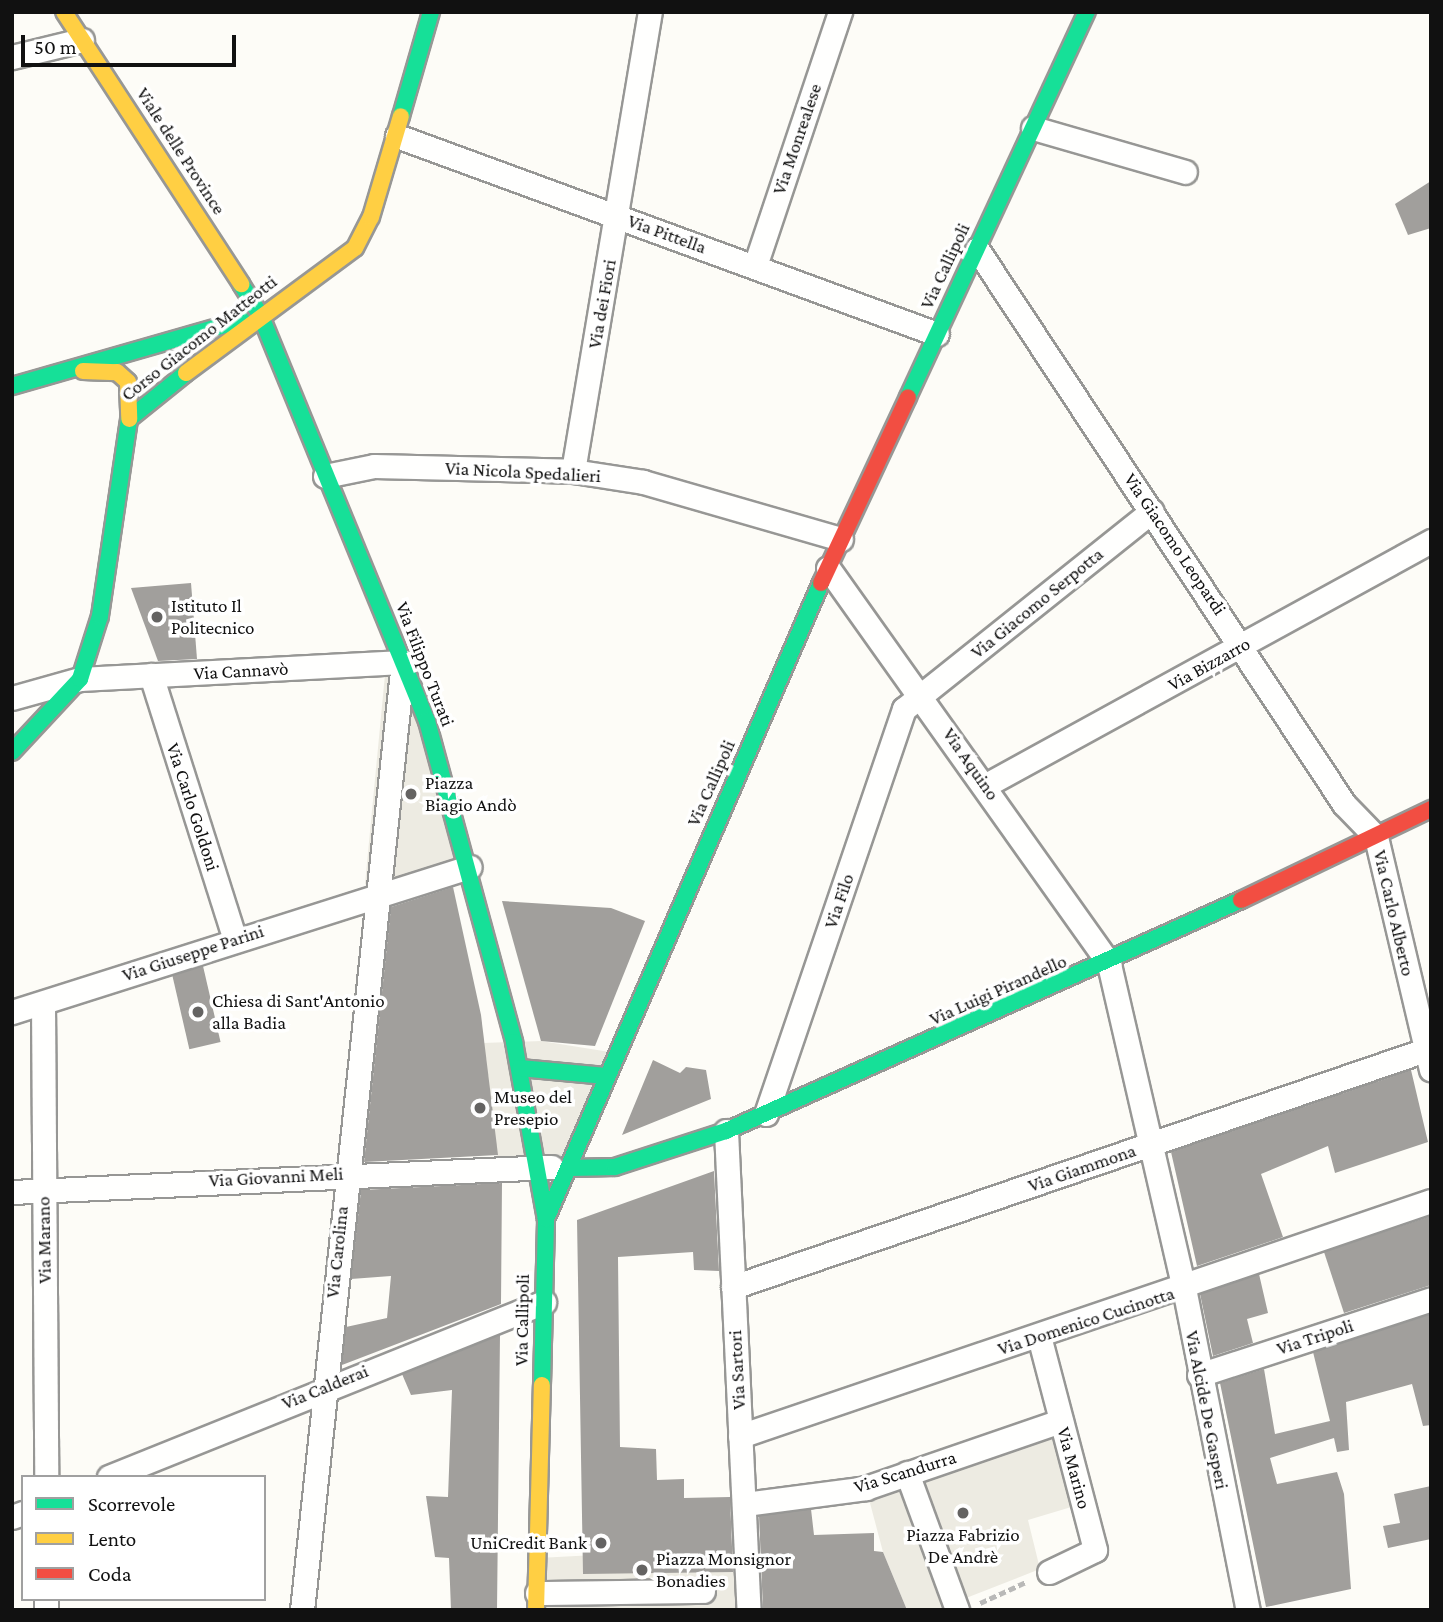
<!DOCTYPE html>
<meta charset="utf-8">
<style>
body{margin:0}
#map{position:relative;width:1443px;height:1622px;overflow:hidden;background:#fdfcf7;font-family:"Crimson Pro",serif}
div>[style]{position:absolute}
[style*='--x']{left:calc(var(--x)*1px);top:calc(var(--y)*1px);width:calc(var(--w)*1px);rotate:calc(var(--a)*1deg)}
.plaza>*{inset:0;background:#edebe2;transform-origin:0 0}
.building>*{inset:0;background:#a19f9c;transform-origin:0 0}
.path>*{height:4.5px;margin-top:-2.25px;transform-origin:0;background:repeating-linear-gradient(90deg,#b9b9b8 0 7px,transparent 0 10.5px)}
.roads{filter:drop-shadow(2px 0 #979795) drop-shadow(-2px 0 #979795) drop-shadow(0 2px #979795) drop-shadow(0 -2px #979795)}
.street>*{height:23px;margin:-11.5px;padding:0 11.5px;transform-origin:11.5px;border-radius:11.5px;background:#fffffe}
.fast>*{height:16px;margin:-8px;padding:0 8px;transform-origin:8px;border-radius:8px;background:#16e098}
.slow>*{height:16px;margin:-8px;padding:0 8px;transform-origin:8px;border-radius:8px;background:#ffcf43}
.jam>*{height:16px;margin:-8px;padding:0 8px;transform-origin:8px;border-radius:8px;background:#f24e42}
.dots>*{width:19px;height:19px;translate:-50% -50%;box-sizing:border-box;border:4px solid #fff;border-radius:50%}
span{translate:-50% -50%;white-space:nowrap;text-align:center;line-height:1.15;-webkit-text-stroke:7px #fff;paint-order:stroke}
.street-label{font-size:19px;color:#111}
.poi-label{font-size:19px;color:#111}
.left{translate:0 -50%;text-align:left}
.right{translate:-100% -50%;text-align:right}
.frame{position:absolute;inset:0;border:14px solid #111;pointer-events:none}
.legend{position:absolute;left:21px;top:1475px;width:245px;height:126px;box-sizing:border-box;background:#fff;border:2px solid #a0a0a0;margin:0;padding:9px 12px;list-style:none;font-size:21px;color:#111}
.legend li{display:flex;align-items:center;gap:14px;height:35px}
.legend b{width:35px;border:2px solid #a0a0a0}
.scale{position:absolute;left:21px;top:35px;width:215px;height:32px;box-sizing:border-box;border:4px solid #111;border-top:0;padding-left:9px;font-size:21px;line-height:24px;white-space:nowrap;color:#111;-webkit-text-stroke:5px #fff;paint-order:stroke}
</style>
<div id="map">
<div class="plaza">
<div style="clip-path:polygon(403px 662px,473px 881px,389px 903px,365px 884px,386px 664px)"></div>
<div style="clip-path:polygon(541px 1041px,616px 1053px,569px 1168px,498px 1167px,483px 1043px)"></div>
<div style="clip-path:polygon(1054px 1424px,1078px 1505px,1028px 1520px,1040px 1569px,961px 1600px,965px 1610px,907px 1610px,883px 1552px,866px 1488px)"></div>
<div style="left:746px;top:1547px;width:63px;height:208px;rotate:87deg"></div>
</div>
<div class="building">
<div style="clip-path:polygon(1431px 181px,1431px 228px,1408px 235px,1395px 204px)"></div>
<div style="clip-path:polygon(191px 583px,197px 659px,158px 661px,131px 588px)"></div>
<div style="clip-path:polygon(453px 887px,481px 1015px,498px 1155px,364px 1162px,391px 907px)"></div>
<div style="clip-path:polygon(502px 901px,611px 908px,645px 921px,595px 1046px,541px 1041px)"></div>
<div style="left:203px;top:966px;width:78px;height:32px;rotate:77deg"></div>
<div style="clip-path:polygon(653px 1060px,680px 1073px,686px 1067px,706px 1070px,711px 1099px,622px 1135px)"></div>
<div style="clip-path:polygon(1411px 1070px,1428px 1142px,1335px 1173px,1328px 1146px,1261px 1174px,1283px 1237px,1197px 1266px,1171px 1152px)"></div>
<div style="clip-path:polygon(714px 1171px,719px 1271px,694px 1270px,693px 1252px,618px 1257px,620px 1447px,656px 1449px,657px 1480px,684px 1479px,684px 1498px,730px 1497px,733px 1572px,583px 1574px,577px 1220px)"></div>
<div style="clip-path:polygon(502px 1183px,501px 1304px,342px 1365px,346px 1327px,387px 1318px,391px 1276px,351px 1279px,361px 1190px)"></div>
<div style="clip-path:polygon(1431px 1216px,1431px 1285px,1344px 1313px,1324px 1252px)"></div>
<div style="clip-path:polygon(1259px 1274px,1268px 1313px,1247px 1319px,1253px 1343px,1213px 1356px,1200px 1294px)"></div>
<div style="clip-path:polygon(1431px 1314px,1431px 1425px,1423px 1426px,1412px 1384px,1346px 1402px,1349px 1450px,1337px 1452px,1334px 1438px,1270px 1458px,1277px 1484px,1337px 1472px,1344px 1494px,1351px 1589px,1266px 1607px,1220px 1383px,1264px 1369px,1275px 1434px,1330px 1421px,1313px 1352px)"></div>
<div style="clip-path:polygon(500px 1335px,497px 1610px,451px 1610px,449px 1558px,435px 1557px,426px 1496px,448px 1497px,452px 1390px,411px 1395px,402px 1374px)"></div>
<div style="clip-path:polygon(1431px 1486px,1431px 1539px,1388px 1548px,1383px 1526px,1400px 1523px,1394px 1494px)"></div>
<div style="clip-path:polygon(811px 1509px,814px 1535px,874px 1533px,874px 1551px,883px 1552px,907px 1610px,763px 1610px,759px 1516px)"></div>
</div>
<div class="path">
<div style="--x:980;--y:1603;--w:51;--a:-24.5"></div>
</div>
<div class="roads">
<div class="street">
<div style="--x:12;--y:57;--w:72;--a:-13.7"></div>
<div style="--x:1033;--y:128;--w:158;--a:16.1"></div>
<div style="--x:397;--y:136;--w:575;--a:20.14"></div>
<div style="--x:977;--y:249;--w:665;--a:56.52"></div>
<div style="--x:1344;--y:804;--w:46;--a:45.9"></div>
<div style="--x:1376;--y:837;--w:239;--a:76.7"></div>
<div style="--x:755;--y:266;--w:268;--a:-71.5"></div>
<div style="--x:573;--y:471;--w:465;--a:-80.5"></div>
<div style="--x:325;--y:476;--w:50;--a:-11.5"></div>
<div style="--x:374;--y:466;--w:199;--a:1.4"></div>
<div style="--x:573;--y:471;--w:71;--a:8.9"></div>
<div style="--x:643;--y:482;--w:206;--a:16.1"></div>
<div style="--x:828;--y:568;--w:486;--a:54.6"></div>
<div style="--x:1109;--y:964;--w:333;--a:77"></div>
<div style="--x:1184;--y:1288;--w:328;--a:78.8"></div>
<div style="--x:151;--y:675;--w:278;--a:72.4"></div>
<div style="--x:12;--y:698;--w:71;--a:-15.6"></div>
<div style="--x:80;--y:679;--w:323;--a:-3"></div>
<div style="--x:403;--y:662;--w:953;--a:96.08"></div>
<div style="--x:986;--y:785;--w:508;--a:-28.74"></div>
<div style="--x:43;--y:1003;--w:474;--a:89.6"></div>
<div style="--x:12;--y:1012;--w:480;--a:-17.6"></div>
<div style="--x:766;--y:1114;--w:428;--a:-71.2"></div>
<div style="--x:904;--y:709;--w:317;--a:-38.6"></div>
<div style="--x:726;--y:1131;--w:480;--a:87.3"></div>
<div style="--x:12;--y:1192;--w:540;--a:-2.66"></div>
<div style="--x:733;--y:1287;--w:738;--a:-18.9"></div>
<div style="--x:1039;--y:1336;--w:221;--a:75.3"></div>
<div style="--x:1095;--y:1550;--w:51;--a:154.4"></div>
<div style="--x:1199;--y:1375;--w:244;--a:-18.1"></div>
<div style="--x:740;--y:1436;--w:730;--a:-18.78"></div>
<div style="--x:907;--y:1473;--w:146;--a:69.9"></div>
<div style="--x:109;--y:1477;--w:469;--a:-21.9"></div>
<div style="--x:745;--y:1504;--w:122;--a:-7.5"></div>
<div style="--x:866;--y:1488;--w:206;--a:-19"></div>
<div style="--x:12;--y:1517;--w:12;--a:-20"></div>
<div style="--x:537;--y:1593;--w:166;--a:-0.7"></div>
<div style="--x:46;--y:1610;--w:11;--a:-90"></div>
</div>
<div class="fast">
<div style="--x:401;--y:116;--w:108;--a:-73.9"></div>
<div style="--x:241;--y:284;--w:36;--a:58"></div>
<div style="--x:260;--y:314;--w:440;--a:67.7"></div>
<div style="--x:427;--y:721;--w:333;--a:74.8"></div>
<div style="--x:514;--y:1042;--w:180;--a:79.8"></div>
<div style="--x:12;--y:386;--w:239;--a:-16"></div>
<div style="--x:908;--y:397;--w:425;--a:-65.1"></div>
<div style="--x:12;--y:752;--w:100;--a:-47"></div>
<div style="--x:80;--y:679;--w:66;--a:-72.4"></div>
<div style="--x:100;--y:616;--w:199;--a:-81.6"></div>
<div style="--x:129;--y:419;--w:73;--a:-38.9"></div>
<div style="--x:520;--y:1068;--w:86;--a:5.3"></div>
<div style="--x:569;--y:1168;--w:46;--a:-1.2"></div>
<div style="--x:615;--y:1167;--w:117;--a:-18"></div>
<div style="--x:726;--y:1131;--w:564;--a:-24.16"></div>
<div style="--x:542;--y:1385;--w:166;--a:-88.6"></div>
<div style="--x:546;--y:1219;--w:693;--a:-66.62"></div>
</div>
<div class="slow">
<div style="--x:64;--y:12;--w:325;--a:56.9"></div>
<div style="--x:83;--y:371;--w:34;--a:2"></div>
<div style="--x:117;--y:372;--w:15;--a:42"></div>
<div style="--x:128;--y:382;--w:37;--a:88"></div>
<div style="--x:186;--y:373;--w:210;--a:-36.5"></div>
<div style="--x:355;--y:248;--w:35;--a:-63"></div>
<div style="--x:371;--y:217;--w:105;--a:-73.5"></div>
<div style="--x:536;--y:1610;--w:225;--a:-88.5"></div>
</div>
<div class="jam">
<div style="--x:821;--y:583;--w:205;--a:-64.9"></div>
<div style="--x:1241;--y:900;--w:211;--a:-25.6"></div>
</div>
</div>
<div class="dots">
<div style="left:157px;top:617px;background:#646362"></div>
<div style="left:411px;top:794px;background:#646362"></div>
<div style="left:198px;top:1012px;background:#646362"></div>
<div style="left:480px;top:1108px;background:#646362"></div>
<div style="left:963px;top:1513px;background:#646362"></div>
<div style="left:601px;top:1543px;background:#646362"></div>
<div style="left:642px;top:1570px;background:#646362"></div>
</div>
<div class="street-label">
<span style="left:797px;top:139px;rotate:-71deg">Via Monrealese</span>
<span style="left:181px;top:151px;rotate:57deg">Viale delle Province</span>
<span style="left:667px;top:234px;rotate:20deg">Via Pittella</span>
<span style="left:945px;top:266px;rotate:-65deg">Via Callipoli</span>
<span style="left:602px;top:304px;rotate:-80deg">Via dei Fiori</span>
<span style="left:199px;top:338px;rotate:-38deg">Corso Giacomo Matteotti</span>
<span style="left:523px;top:472px;rotate:3deg">Via Nicola Spedalieri</span>
<span style="left:1175px;top:544px;rotate:56deg">Via Giacomo Leopardi</span>
<span style="left:1037px;top:603px;rotate:-39deg">Via Giacomo Serpotta</span>
<span style="left:425px;top:664px;rotate:69deg">Via Filippo Turati</span>
<span style="left:1209px;top:664px;rotate:-29deg">Via Bizzarro</span>
<span style="left:241px;top:671px;rotate:-3deg">Via Cannavò</span>
<span style="left:971px;top:764px;rotate:55deg">Via Aquino</span>
<span style="left:711px;top:783px;rotate:-66deg">Via Callipoli</span>
<span style="left:193px;top:807px;rotate:72deg">Via Carlo Goldoni</span>
<span style="left:839px;top:901px;rotate:-71deg">Via Filo</span>
<span style="left:1394px;top:913px;rotate:77deg">Via Carlo Alberto</span>
<span style="left:193px;top:953px;rotate:-18deg">Via Giuseppe Parini</span>
<span style="left:998px;top:990px;rotate:-24deg">Via Luigi Pirandello</span>
<span style="left:1082px;top:1168px;rotate:-19deg">Via Giammona</span>
<span style="left:276px;top:1177px;rotate:-3deg">Via Giovanni Meli</span>
<span style="left:44px;top:1240px;rotate:-91deg">Via Marano</span>
<span style="left:337px;top:1252px;rotate:-84deg">Via Carolina</span>
<span style="left:522px;top:1320px;rotate:-89deg">Via Callipoli</span>
<span style="left:1086px;top:1321px;rotate:-18deg">Via Domenico Cucinotta</span>
<span style="left:1315px;top:1337px;rotate:-18deg">Via Tripoli</span>
<span style="left:737px;top:1370px;rotate:-93deg">Via Sartori</span>
<span style="left:325px;top:1387px;rotate:-22deg">Via Calderai</span>
<span style="left:1207px;top:1410px;rotate:79deg">Via Alcide De Gasperi</span>
<span style="left:1074px;top:1468px;rotate:75deg">Via Marino</span>
<span style="left:905px;top:1472px;rotate:-17deg">Via Scandurra</span>
</div>
<div class="poi-label">
<span class="left" style="left:171px;top:617px">Istituto Il<br>Politecnico</span>
<span class="left" style="left:425px;top:794px">Piazza<br>Biagio Andò</span>
<span class="left" style="left:212px;top:1012px">Chiesa di Sant'Antonio<br>alla Badia</span>
<span class="left" style="left:494px;top:1108px">Museo del<br>Presepio</span>
<span style="left:963px;top:1546px">Piazza Fabrizio<br>De Andrè</span>
<span class="right" style="left:587px;top:1543px">UniCredit Bank</span>
<span class="left" style="left:656px;top:1570px">Piazza Monsignor<br>Bonadies</span>
</div>
<div class="frame"></div>
<ul class="legend">
<li><b style="height:9px;background:#16e098"></b>Scorrevole</li>
<li><b style="height:9px;background:#ffcf43"></b>Lento</li>
<li><b style="height:9px;background:#f24e42"></b>Coda</li>
</ul>
<div class="scale">50 m</div>
</div>
